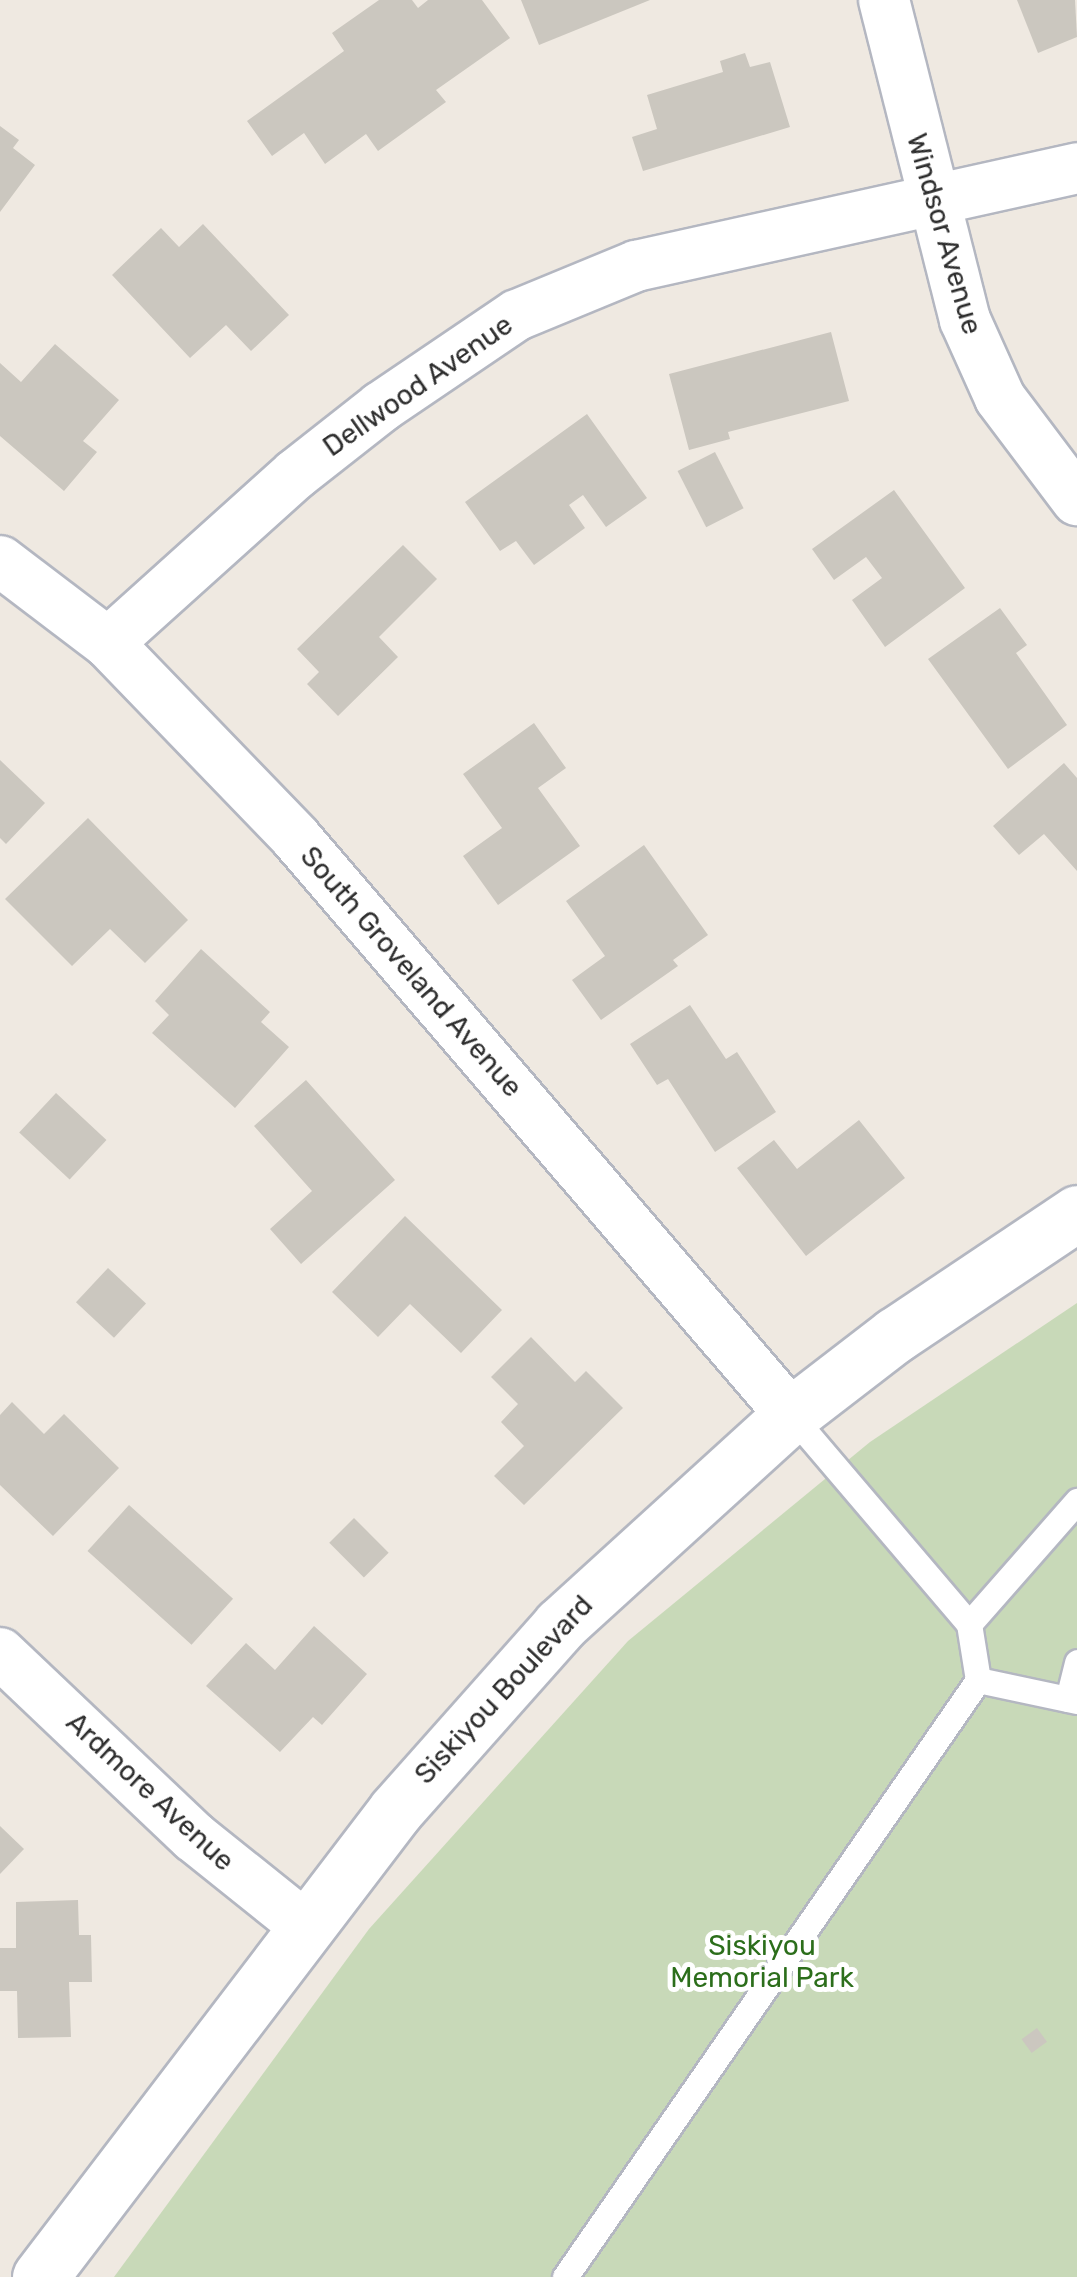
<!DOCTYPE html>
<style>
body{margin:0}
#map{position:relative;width:1077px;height:2277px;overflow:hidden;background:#efe9e1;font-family:Rubik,sans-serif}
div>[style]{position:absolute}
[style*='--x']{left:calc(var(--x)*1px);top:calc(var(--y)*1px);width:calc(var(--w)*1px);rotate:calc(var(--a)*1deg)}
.cemetery>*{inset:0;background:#c8d9b8}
.building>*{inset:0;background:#cbc7bf;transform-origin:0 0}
.roads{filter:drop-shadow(2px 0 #b4b7c1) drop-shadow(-2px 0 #b4b7c1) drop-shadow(0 2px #b4b7c1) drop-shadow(0 -2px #b4b7c1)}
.lane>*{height:25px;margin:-12.5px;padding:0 12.5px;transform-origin:12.5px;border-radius:12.5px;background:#fff}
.street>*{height:50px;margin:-25px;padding:0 25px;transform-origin:25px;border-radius:25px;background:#fff}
.secondary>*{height:55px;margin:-27.5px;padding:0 27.5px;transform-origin:27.5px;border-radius:27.5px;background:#fff}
span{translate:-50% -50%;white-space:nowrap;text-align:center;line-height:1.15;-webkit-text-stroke:10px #fff;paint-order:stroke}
.street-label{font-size:28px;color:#2e2e2e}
.park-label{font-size:28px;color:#2c6e1b}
</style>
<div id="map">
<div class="cemetery">
<div style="clip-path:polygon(1077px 1303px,1077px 2277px,114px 2277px,369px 1929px,628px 1641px,870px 1442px)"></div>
</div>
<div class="building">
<div style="clip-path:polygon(379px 0,412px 0,418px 8px,428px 0,482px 0,510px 38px,436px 90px,446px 102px,378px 151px,366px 134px,325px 164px,304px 133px,272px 156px,247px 121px,344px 51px,332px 33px)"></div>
<div style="clip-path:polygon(521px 0,650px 0,539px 45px)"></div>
<div style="clip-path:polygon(1017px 0,1075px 0,1077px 37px,1038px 53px)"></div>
<div style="clip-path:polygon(745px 53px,750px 67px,770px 62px,790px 127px,643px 171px,632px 137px,657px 129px,647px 95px,723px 72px,720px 61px)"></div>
<div style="clip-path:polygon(0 126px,19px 140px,13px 148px,35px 165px,0 212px)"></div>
<div style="clip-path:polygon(203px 224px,289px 315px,251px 351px,226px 325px,190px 358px,112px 275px,161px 228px,179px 247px)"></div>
<div style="clip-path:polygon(831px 332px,849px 401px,728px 432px,730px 439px,689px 450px,669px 374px)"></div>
<div style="clip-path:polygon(55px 344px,119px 400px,83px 441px,97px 452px,64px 491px,0 436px,0 363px,21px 382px)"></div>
<div style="clip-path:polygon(587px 414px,647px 498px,606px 527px,583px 495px,569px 505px,585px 528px,534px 565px,516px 541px,500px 551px,465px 502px)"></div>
<div style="left:715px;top:452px;width:63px;height:42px;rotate:63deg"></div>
<div style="clip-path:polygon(894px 490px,965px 588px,885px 647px,852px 600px,882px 578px,866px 557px,834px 580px,812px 549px)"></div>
<div style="clip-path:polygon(403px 545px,437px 579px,379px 637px,398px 657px,338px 716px,307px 684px,319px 672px,297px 649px)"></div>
<div style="clip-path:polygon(1000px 608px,1027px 645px,1016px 653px,1067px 725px,1008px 769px,928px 659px)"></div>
<div style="clip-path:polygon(534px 723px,566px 768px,538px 788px,580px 846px,498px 905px,463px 856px,502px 828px,463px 774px)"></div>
<div style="clip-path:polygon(0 760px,45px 803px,6px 844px,0 838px)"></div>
<div style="clip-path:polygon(1064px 763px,1077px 778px,1077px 871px,1044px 834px,1019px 855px,993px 826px)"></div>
<div style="clip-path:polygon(88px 818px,188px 920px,145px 963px,110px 929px,72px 966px,5px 899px)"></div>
<div style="clip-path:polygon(644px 845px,708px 935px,673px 960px,678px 966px,601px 1020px,572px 980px,605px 956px,566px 901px)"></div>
<div style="clip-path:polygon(201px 949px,270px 1012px,261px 1022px,289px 1047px,235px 1108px,152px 1033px,169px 1015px,155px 1001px)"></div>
<div style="clip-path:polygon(690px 1005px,726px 1059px,737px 1052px,776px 1112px,715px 1152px,668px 1079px,657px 1085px,630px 1044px)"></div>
<div style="clip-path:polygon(306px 1080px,395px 1180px,301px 1264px,270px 1229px,312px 1191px,254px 1126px)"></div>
<div style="left:56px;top:1093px;width:69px;height:54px;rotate:43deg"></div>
<div style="clip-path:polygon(859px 1120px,905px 1178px,806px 1256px,737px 1168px,774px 1140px,797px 1169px)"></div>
<div style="clip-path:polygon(405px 1216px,502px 1310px,461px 1353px,410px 1304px,378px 1337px,332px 1292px)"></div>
<div style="left:108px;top:1268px;width:52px;height:47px;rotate:43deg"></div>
<div style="clip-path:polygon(531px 1337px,575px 1382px,586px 1371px,623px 1408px,524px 1505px,494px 1476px,524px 1446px,501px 1422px,518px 1404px,491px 1377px)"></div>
<div style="clip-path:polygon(12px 1402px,44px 1434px,64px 1414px,119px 1468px,53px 1536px,0 1485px,0 1415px)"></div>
<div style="left:129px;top:1505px;width:140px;height:62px;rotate:42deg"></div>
<div style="left:354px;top:1518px;width:49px;height:35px;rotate:45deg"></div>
<div style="clip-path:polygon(314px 1626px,367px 1674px,322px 1725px,313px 1717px,280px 1752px,206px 1686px,246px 1643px,275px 1670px)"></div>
<div style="clip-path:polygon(0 1826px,24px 1849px,0 1874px)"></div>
<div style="clip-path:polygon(78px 1900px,79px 1935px,91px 1935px,92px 1982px,69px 1982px,71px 2037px,18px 2038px,17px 1991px,0 1991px,0 1948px,16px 1948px,16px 1902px)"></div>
<div style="left:1037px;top:2028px;width:17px;height:19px;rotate:54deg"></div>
</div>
<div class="roads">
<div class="lane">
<div style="--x:969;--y:1624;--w:164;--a:-48.7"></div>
<div style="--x:978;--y:1680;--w:101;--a:12"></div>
<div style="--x:1068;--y:1699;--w:38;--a:-76"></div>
<div style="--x:565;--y:2277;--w:726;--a:-55.32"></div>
<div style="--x:978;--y:1680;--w:57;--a:-99.1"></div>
<div style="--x:969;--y:1624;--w:275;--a:-130.4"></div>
</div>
<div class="street">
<div style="--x:884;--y:0;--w:330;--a:75.8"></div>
<div style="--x:965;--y:320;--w:85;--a:65.8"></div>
<div style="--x:1000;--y:398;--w:128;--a:53"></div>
<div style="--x:0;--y:561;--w:136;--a:37.2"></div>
<div style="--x:108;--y:643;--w:271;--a:46"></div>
<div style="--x:296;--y:838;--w:760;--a:49.37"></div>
<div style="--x:108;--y:643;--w:253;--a:-42"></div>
<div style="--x:296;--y:474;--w:108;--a:-38.2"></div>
<div style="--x:381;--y:407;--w:164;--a:-34.1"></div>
<div style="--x:517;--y:315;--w:129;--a:-22.4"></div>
<div style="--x:636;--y:266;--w:452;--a:-12.5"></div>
<div style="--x:0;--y:1653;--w:267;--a:43.5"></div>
<div style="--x:194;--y:1837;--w:142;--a:38.7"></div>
</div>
<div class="secondary">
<div style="--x:40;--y:2277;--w:587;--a:-52.68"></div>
<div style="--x:396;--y:1810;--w:247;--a:-48.4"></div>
<div style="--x:560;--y:1625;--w:312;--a:-42.3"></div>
<div style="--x:791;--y:1415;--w:131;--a:-37.6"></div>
<div style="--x:895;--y:1335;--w:219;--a:-33.8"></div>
</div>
</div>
<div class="street-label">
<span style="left:944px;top:234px;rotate:74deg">Windsor Avenue</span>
<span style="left:418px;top:386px;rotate:-35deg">Dellwood Avenue</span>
<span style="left:411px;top:972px;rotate:49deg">South Groveland Avenue</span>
<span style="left:504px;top:1690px;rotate:-47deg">Siskiyou Boulevard</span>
<span style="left:150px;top:1792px;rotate:43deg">Ardmore Avenue</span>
</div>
<div class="park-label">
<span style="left:762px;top:1962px">Siskiyou<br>Memorial Park</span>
</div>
</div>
